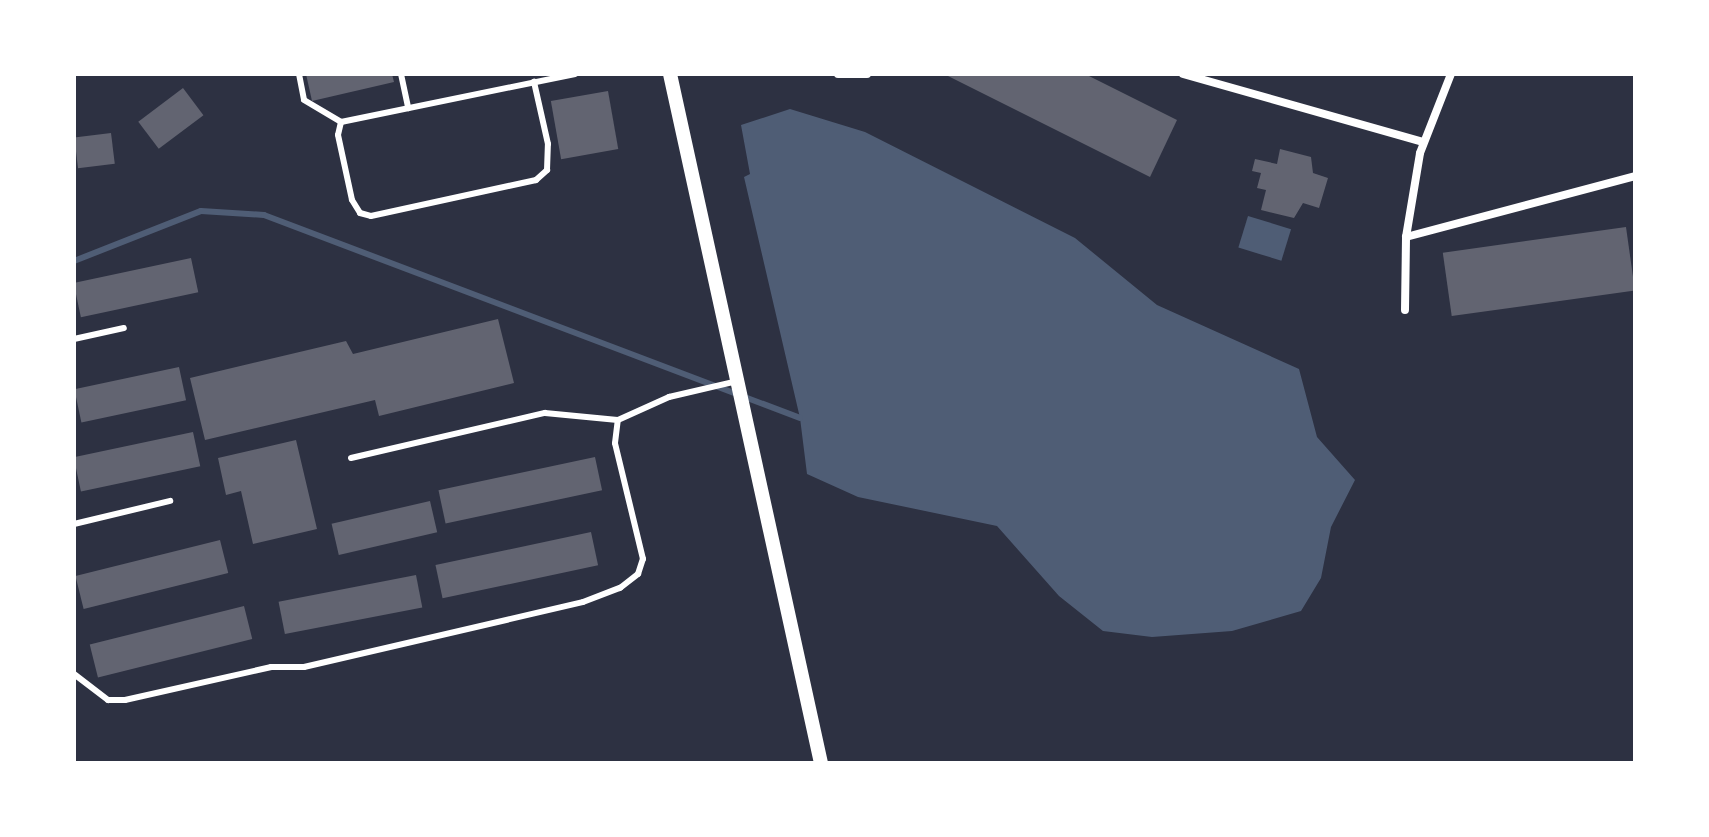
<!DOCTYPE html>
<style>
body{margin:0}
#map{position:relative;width:1709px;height:837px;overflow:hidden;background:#2d3142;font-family:Rubik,sans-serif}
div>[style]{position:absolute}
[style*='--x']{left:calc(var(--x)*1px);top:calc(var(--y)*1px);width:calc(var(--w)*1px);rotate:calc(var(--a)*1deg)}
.water>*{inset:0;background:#4f5d75;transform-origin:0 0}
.stream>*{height:6px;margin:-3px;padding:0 3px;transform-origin:3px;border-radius:3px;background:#4f5d75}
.building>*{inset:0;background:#626471;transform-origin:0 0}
.service>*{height:6px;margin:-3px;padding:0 3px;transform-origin:3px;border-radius:3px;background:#fff}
.minor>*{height:8px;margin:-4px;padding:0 4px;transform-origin:4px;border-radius:4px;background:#fff}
.tertiary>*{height:14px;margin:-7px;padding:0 7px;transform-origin:7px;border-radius:7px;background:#fff}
span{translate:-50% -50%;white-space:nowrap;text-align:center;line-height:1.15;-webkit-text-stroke:8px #fff;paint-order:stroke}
.frame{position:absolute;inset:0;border:76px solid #fff;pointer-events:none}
</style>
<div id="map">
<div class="water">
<div style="clip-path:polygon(790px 109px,865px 132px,1075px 238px,1157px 305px,1299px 369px,1317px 437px,1355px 480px,1331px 527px,1321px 578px,1301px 611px,1232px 631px,1152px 637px,1103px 631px,1059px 596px,997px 526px,858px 497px,807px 474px,800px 418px,744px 177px,750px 174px,741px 125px)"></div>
<div style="left:1248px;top:216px;width:45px;height:33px;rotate:17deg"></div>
</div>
<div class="stream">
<div style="--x:74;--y:261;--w:136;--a:-21.5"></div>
<div style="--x:201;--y:211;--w:63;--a:3.6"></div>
<div style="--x:264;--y:215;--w:573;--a:20.74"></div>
</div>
<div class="building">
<div style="clip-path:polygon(306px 74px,392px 74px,394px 82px,312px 101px)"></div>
<div style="clip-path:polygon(944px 74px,1085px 74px,1177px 120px,1150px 177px)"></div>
<div style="left:183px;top:88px;width:34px;height:56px;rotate:53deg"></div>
<div style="left:608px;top:91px;width:59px;height:58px;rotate:80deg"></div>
<div style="left:111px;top:133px;width:31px;height:37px;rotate:83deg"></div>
<div style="clip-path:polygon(1280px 149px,1311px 157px,1313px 173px,1328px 178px,1319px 208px,1303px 203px,1294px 218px,1261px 210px,1266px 190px,1257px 188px,1261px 173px,1252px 171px,1255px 159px,1277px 164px)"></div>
<div style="left:1626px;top:227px;width:64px;height:185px;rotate:82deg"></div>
<div style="left:191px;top:258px;width:35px;height:120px;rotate:78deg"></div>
<div style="clip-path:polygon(498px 319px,514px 383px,379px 416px,375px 400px,205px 440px,190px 378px,346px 341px,353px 354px)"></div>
<div style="left:179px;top:367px;width:34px;height:107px;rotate:78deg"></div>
<div style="left:193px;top:432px;width:35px;height:122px;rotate:78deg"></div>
<div style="clip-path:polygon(296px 440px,317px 529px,253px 544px,241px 491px,226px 495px,218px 458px)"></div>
<div style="left:595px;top:457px;width:34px;height:160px;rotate:78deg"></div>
<div style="left:430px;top:501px;width:32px;height:101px;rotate:77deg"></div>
<div style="left:591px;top:532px;width:34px;height:159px;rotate:78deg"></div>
<div style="left:220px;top:540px;width:34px;height:149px;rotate:76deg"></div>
<div style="left:416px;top:575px;width:33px;height:140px;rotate:79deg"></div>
<div style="left:244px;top:606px;width:34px;height:159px;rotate:76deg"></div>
</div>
<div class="service">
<div style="--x:299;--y:74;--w:26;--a:79"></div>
<div style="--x:304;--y:100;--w:43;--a:30.7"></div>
<div style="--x:341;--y:122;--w:239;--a:-11.6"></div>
<div style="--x:401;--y:74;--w:35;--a:78"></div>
<div style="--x:341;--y:122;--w:13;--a:103"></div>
<div style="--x:338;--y:135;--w:66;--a:77.8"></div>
<div style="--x:352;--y:200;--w:15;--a:58"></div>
<div style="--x:360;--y:213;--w:11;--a:15"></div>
<div style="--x:371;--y:216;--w:169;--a:-12.3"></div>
<div style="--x:536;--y:180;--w:15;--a:-42"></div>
<div style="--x:547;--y:170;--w:26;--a:-88"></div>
<div style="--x:548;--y:144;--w:64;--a:-102.7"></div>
<div style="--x:74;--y:339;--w:51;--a:-12.4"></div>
<div style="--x:351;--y:458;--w:199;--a:-13.1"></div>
<div style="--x:545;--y:413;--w:73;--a:5.5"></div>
<div style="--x:74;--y:524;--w:99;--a:-13.5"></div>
<div style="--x:74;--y:674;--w:43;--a:37.4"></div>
<div style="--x:108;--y:700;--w:17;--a:0"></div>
<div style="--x:125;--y:700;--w:150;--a:-12.7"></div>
<div style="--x:271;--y:667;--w:33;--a:0"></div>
<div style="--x:304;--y:667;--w:286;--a:-13.1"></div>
<div style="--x:583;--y:602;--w:40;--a:-21"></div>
<div style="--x:620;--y:588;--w:23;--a:-38"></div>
<div style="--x:638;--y:574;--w:16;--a:-72"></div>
<div style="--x:643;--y:559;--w:119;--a:-103.6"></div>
<div style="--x:615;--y:443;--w:23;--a:-83"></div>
<div style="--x:618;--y:420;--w:56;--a:-24.3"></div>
<div style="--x:669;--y:397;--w:71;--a:-13.1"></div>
</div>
<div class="minor">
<div style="--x:838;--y:74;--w:29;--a:0"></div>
<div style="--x:1183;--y:74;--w:250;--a:15.8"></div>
<div style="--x:1406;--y:237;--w:237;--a:-14.9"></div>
<div style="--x:1405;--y:310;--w:73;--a:-89.2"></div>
<div style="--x:1406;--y:237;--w:85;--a:-80.5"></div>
<div style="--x:1420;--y:153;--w:85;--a:-68.6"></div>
</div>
<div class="tertiary">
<div style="--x:670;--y:74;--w:705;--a:77.64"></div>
</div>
<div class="frame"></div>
</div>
